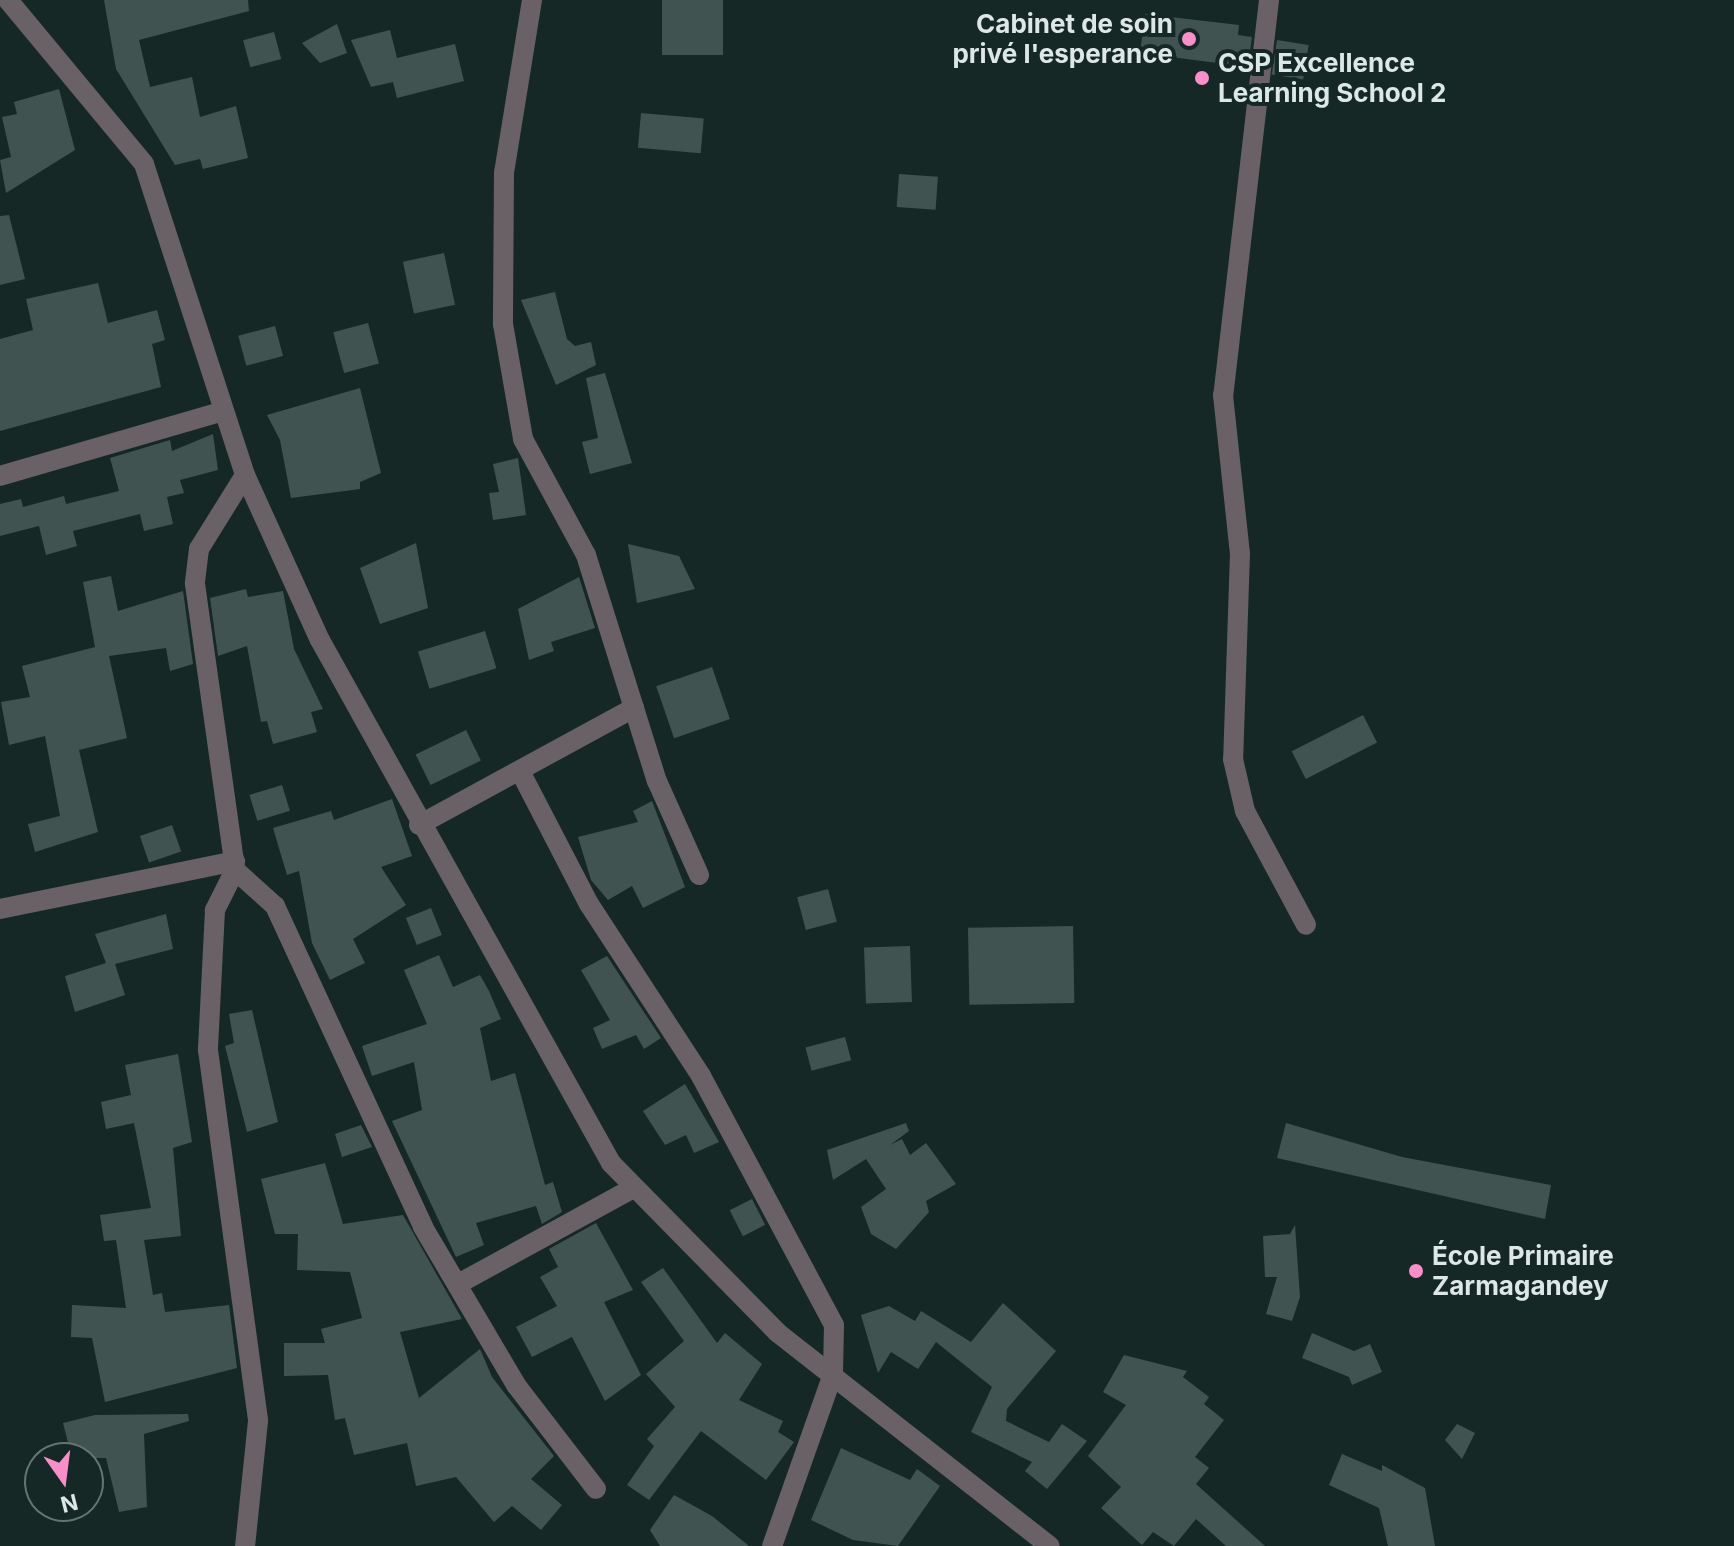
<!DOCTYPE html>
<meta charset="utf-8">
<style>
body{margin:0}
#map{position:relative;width:1734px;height:1546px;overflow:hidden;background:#162826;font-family:Inter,sans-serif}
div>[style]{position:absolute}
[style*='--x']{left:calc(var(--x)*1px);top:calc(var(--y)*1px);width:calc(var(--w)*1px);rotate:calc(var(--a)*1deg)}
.building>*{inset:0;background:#405351;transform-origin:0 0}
.minor>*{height:20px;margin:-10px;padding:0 10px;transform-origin:10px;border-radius:10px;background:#696165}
.dots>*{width:22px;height:22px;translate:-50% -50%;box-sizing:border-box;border:4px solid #162826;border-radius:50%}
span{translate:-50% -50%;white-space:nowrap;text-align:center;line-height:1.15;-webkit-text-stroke:8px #162826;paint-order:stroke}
.poi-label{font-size:26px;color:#dce7e6;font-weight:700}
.right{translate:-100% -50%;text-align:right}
.left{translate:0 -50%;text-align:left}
.north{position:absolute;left:24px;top:1442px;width:80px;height:80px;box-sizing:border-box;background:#162826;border:2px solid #657473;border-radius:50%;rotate:166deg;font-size:22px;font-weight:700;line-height:32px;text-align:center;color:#dce7e6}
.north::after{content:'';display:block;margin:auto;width:28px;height:36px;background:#f98fc9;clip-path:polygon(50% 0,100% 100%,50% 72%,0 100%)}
</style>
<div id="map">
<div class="building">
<div style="clip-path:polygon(104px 0,248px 0,249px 11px,139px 40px,150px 87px,192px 77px,200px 117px,236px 106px,248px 158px,203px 169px,200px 159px,175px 165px,116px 69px)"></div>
<div style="left:662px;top:0;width:61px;height:55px"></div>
<div style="clip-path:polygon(1145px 14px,1239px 25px,1238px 35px,1252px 37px,1248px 67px,1140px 53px)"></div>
<div style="clip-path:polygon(337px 24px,347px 53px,320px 63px,302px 43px)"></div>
<div style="clip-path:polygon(390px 30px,397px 58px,455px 44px,464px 81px,397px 98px,393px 82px,371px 87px,351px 40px)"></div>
<div style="left:274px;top:32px;width:28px;height:32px;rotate:75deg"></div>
<div style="left:1277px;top:40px;width:32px;height:35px;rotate:9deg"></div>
<div style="clip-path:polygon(59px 89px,75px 150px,6px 193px,0 160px,11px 157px,2px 117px,17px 114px,14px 102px)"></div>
<div style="left:641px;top:113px;width:63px;height:35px;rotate:5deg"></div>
<div style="left:899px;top:174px;width:39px;height:33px;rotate:4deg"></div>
<div style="clip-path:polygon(9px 215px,25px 279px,0 285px,0 216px)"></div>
<div style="left:444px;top:253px;width:53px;height:42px;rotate:78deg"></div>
<div style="clip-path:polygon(98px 283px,108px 323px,157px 310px,165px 340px,152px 344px,161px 387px,0 431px,0 339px,33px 330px,26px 299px)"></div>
<div style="clip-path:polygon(555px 292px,567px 339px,575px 346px,591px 342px,596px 365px,556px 385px,521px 300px)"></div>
<div style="left:368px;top:323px;width:42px;height:36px;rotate:75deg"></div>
<div style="left:275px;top:326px;width:31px;height:38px;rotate:75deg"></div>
<div style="clip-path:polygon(605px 373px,632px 463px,590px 474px,582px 442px,598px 438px,586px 378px)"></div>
<div style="clip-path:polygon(360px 388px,381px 473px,360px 482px,360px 489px,291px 498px,280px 440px,267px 415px)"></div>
<div style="clip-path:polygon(213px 434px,218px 470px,180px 480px,184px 493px,167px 497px,173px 524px,144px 531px,140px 514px,73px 531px,77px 546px,46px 555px,39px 526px,0 536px,0 504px,21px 499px,23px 507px,64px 496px,66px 504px,119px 491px,110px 458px,170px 440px,172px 451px)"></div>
<div style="clip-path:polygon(518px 458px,526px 515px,493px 520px,489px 493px,499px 492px,493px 464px)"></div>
<div style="clip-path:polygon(416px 543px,428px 608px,380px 624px,360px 568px)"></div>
<div style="clip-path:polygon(628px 544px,679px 556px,695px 589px,637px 603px)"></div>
<div style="clip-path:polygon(111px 576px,118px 611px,183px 591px,193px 664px,170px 671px,166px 648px,109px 656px,127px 738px,79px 750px,98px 832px,35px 852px,28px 824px,60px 816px,45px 736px,9px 745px,1px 702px,30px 697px,22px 666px,95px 647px,83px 582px)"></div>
<div style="clip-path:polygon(579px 577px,595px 628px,551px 642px,554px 651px,529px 660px,518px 609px)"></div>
<div style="clip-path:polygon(246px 589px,248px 597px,283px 591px,294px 649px,323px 709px,311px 712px,317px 732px,273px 744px,267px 721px,261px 722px,247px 646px,218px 656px,210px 598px)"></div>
<div style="left:485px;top:631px;width:39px;height:70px;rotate:73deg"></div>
<div style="left:712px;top:667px;width:55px;height:59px;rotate:71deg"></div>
<div style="left:1363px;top:715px;width:31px;height:80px;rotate:63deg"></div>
<div style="left:466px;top:730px;width:34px;height:56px;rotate:64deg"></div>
<div style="left:282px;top:785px;width:27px;height:34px;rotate:73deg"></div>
<div style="clip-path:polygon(392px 799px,412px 856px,381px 867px,406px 905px,353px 939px,365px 963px,330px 980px,312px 943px,299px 871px,287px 875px,273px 828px,331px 811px,334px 820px)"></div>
<div style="clip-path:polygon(652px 801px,685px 887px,643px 908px,632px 886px,608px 900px,591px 880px,578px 837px,638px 822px,633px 811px)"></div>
<div style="left:172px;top:825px;width:28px;height:34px;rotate:71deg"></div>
<div style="left:828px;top:889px;width:34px;height:32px;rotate:75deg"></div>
<div style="left:431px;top:908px;width:29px;height:27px;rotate:68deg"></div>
<div style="clip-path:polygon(166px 914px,173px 949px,115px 964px,125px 995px,75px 1012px,65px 976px,106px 963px,95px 934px)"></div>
<div style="left:1073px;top:926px;width:77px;height:105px;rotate:89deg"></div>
<div style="left:910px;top:946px;width:56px;height:46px;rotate:88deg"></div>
<div style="clip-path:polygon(439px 955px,453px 987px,480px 975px,489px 991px,501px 1019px,480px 1028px,491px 1081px,515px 1073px,545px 1185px,553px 1182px,562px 1212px,542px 1224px,536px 1206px,476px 1223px,484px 1245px,456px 1257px,392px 1121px,422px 1110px,414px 1062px,372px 1076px,362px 1046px,427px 1024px,404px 970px)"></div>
<div style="clip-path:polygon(607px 956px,661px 1038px,644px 1049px,636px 1035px,602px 1049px,593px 1028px,610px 1020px,581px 970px)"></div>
<div style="clip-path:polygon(252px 1010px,278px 1122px,247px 1132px,225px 1046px,234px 1043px,229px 1014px)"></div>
<div style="left:845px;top:1037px;width:24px;height:41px;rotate:75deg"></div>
<div style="clip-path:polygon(178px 1054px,192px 1142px,173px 1148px,181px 1236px,144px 1240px,153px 1295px,162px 1293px,165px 1312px,229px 1305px,237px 1368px,105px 1402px,92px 1338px,71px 1337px,72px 1305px,126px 1308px,116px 1240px,104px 1241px,100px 1215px,151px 1208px,134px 1123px,106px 1129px,101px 1102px,131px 1095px,125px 1065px)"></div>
<div style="clip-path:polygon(685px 1084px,719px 1142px,694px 1153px,686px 1135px,665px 1145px,643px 1111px)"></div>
<div style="clip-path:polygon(906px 1123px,909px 1131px,890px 1145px,902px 1139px,910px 1155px,926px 1143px,956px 1184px,926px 1201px,929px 1212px,896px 1249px,871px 1234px,861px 1207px,886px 1189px,866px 1159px,833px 1180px,827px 1150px)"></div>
<div style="clip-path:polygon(1286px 1123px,1402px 1157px,1551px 1185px,1545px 1219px,1277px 1158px)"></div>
<div style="clip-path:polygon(361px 1125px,372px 1147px,342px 1157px,335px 1134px)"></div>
<div style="clip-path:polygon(325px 1163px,343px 1224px,403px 1215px,462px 1319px,400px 1332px,419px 1398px,480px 1349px,492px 1377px,554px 1456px,531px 1479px,562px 1505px,541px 1530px,512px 1506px,494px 1522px,456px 1477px,416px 1486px,407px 1443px,354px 1455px,345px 1418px,335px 1420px,328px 1375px,284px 1376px,284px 1343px,325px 1343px,321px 1329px,362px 1318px,350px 1272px,297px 1270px,298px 1234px,275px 1234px,261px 1179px)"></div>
<div style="left:752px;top:1199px;width:29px;height:25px;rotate:63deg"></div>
<div style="clip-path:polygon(596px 1223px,633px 1290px,604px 1302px,641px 1375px,605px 1401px,572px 1337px,532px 1357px,516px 1327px,557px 1306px,540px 1277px,558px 1267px,549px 1249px)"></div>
<div style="clip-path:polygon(1295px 1225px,1300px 1297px,1292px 1321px,1266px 1314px,1277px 1277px,1265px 1277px,1263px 1236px,1290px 1234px)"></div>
<div style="clip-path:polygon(663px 1268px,717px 1343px,725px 1333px,762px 1364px,739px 1400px,783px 1421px,778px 1432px,794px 1442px,766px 1480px,701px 1431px,649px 1500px,627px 1485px,654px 1446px,647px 1439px,675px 1407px,646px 1374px,684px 1341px,641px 1282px)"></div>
<div style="clip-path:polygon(1003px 1303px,1056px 1351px,1007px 1409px,1006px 1421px,1049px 1442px,1062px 1424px,1087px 1441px,1047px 1489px,1025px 1471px,1032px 1462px,971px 1432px,992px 1387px,936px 1342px,918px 1369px,891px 1352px,878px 1373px,861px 1315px,889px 1306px,915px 1321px,921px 1311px,971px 1342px)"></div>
<div style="clip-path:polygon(1312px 1333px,1354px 1351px,1370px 1344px,1382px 1372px,1352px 1385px,1349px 1377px,1302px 1358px)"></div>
<div style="clip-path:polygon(1124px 1355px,1187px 1371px,1183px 1377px,1209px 1397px,1204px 1404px,1224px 1420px,1195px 1457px,1209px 1468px,1196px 1484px,1265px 1546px,1226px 1546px,1196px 1519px,1174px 1546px,1153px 1532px,1142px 1545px,1101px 1508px,1121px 1487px,1088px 1456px,1126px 1405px,1103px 1392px)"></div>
<div style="clip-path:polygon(188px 1414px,189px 1421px,144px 1434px,147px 1507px,119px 1512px,106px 1458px,72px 1458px,63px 1423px,95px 1415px)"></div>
<div style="clip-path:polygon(1457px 1424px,1475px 1433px,1462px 1459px,1445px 1440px)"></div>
<div style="clip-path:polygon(841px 1448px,910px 1480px,917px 1469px,940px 1486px,898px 1546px,853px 1540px,811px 1520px)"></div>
<div style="clip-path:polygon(1342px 1454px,1382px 1471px,1382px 1465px,1425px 1488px,1435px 1546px,1388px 1546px,1379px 1508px,1329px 1485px)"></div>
<div style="clip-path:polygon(674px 1495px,712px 1516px,749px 1546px,660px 1546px,650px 1530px)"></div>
</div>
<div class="minor">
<div style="--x:8;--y:0;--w:213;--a:50.3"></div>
<div style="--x:144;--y:164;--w:327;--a:72"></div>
<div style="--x:245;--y:475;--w:181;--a:65.6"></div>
<div style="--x:320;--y:640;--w:599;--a:60.91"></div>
<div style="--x:611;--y:1163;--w:238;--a:45.5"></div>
<div style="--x:778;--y:1333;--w:345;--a:38.1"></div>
<div style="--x:532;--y:0;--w:174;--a:99.2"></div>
<div style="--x:504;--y:172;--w:152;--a:90.4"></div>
<div style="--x:503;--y:324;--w:117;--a:80.1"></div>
<div style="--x:523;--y:439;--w:132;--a:61.5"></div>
<div style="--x:586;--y:555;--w:237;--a:72.6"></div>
<div style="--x:657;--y:781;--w:103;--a:65.9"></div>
<div style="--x:1269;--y:0;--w:398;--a:96.6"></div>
<div style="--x:1223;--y:395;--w:159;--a:83.9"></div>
<div style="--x:1240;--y:553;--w:206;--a:91.9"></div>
<div style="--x:1233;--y:759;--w:53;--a:77"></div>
<div style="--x:1245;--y:811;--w:129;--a:61.8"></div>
<div style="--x:245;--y:475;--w:87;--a:121.9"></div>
<div style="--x:199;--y:549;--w:35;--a:97"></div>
<div style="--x:195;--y:584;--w:289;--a:82"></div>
<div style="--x:235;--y:870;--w:54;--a:42"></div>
<div style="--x:275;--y:906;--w:353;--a:65.2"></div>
<div style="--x:423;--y:1227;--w:183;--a:59.5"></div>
<div style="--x:516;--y:1385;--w:131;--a:52.4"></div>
<div style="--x:0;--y:476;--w:233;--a:-16.2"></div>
<div style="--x:521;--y:773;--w:148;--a:62.6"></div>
<div style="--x:589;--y:904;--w:205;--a:56.9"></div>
<div style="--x:701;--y:1076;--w:282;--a:61.9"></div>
<div style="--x:834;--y:1325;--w:49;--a:91.2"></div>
<div style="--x:833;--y:1374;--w:182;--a:109.5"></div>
<div style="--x:419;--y:825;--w:245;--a:-28.6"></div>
<div style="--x:235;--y:870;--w:45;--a:116.6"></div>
<div style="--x:215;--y:910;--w:140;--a:92.9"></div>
<div style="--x:208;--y:1050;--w:374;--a:82.3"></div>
<div style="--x:258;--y:1421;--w:126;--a:95.9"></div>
<div style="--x:0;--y:909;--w:240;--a:-11.5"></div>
<div style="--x:458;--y:1284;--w:196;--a:-28.7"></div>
</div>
<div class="dots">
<div style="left:1189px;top:39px;background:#f98fc9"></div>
<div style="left:1202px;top:78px;background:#f98fc9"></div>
<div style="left:1416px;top:1271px;background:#f98fc9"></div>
</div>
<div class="poi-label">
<span class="right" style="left:1173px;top:39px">Cabinet de soin<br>privé l'esperance</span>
<span class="left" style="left:1218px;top:78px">CSP Excellence<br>Learning School 2</span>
<span class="left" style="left:1432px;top:1271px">École Primaire<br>Zarmagandey</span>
</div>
<div class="north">N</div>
</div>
